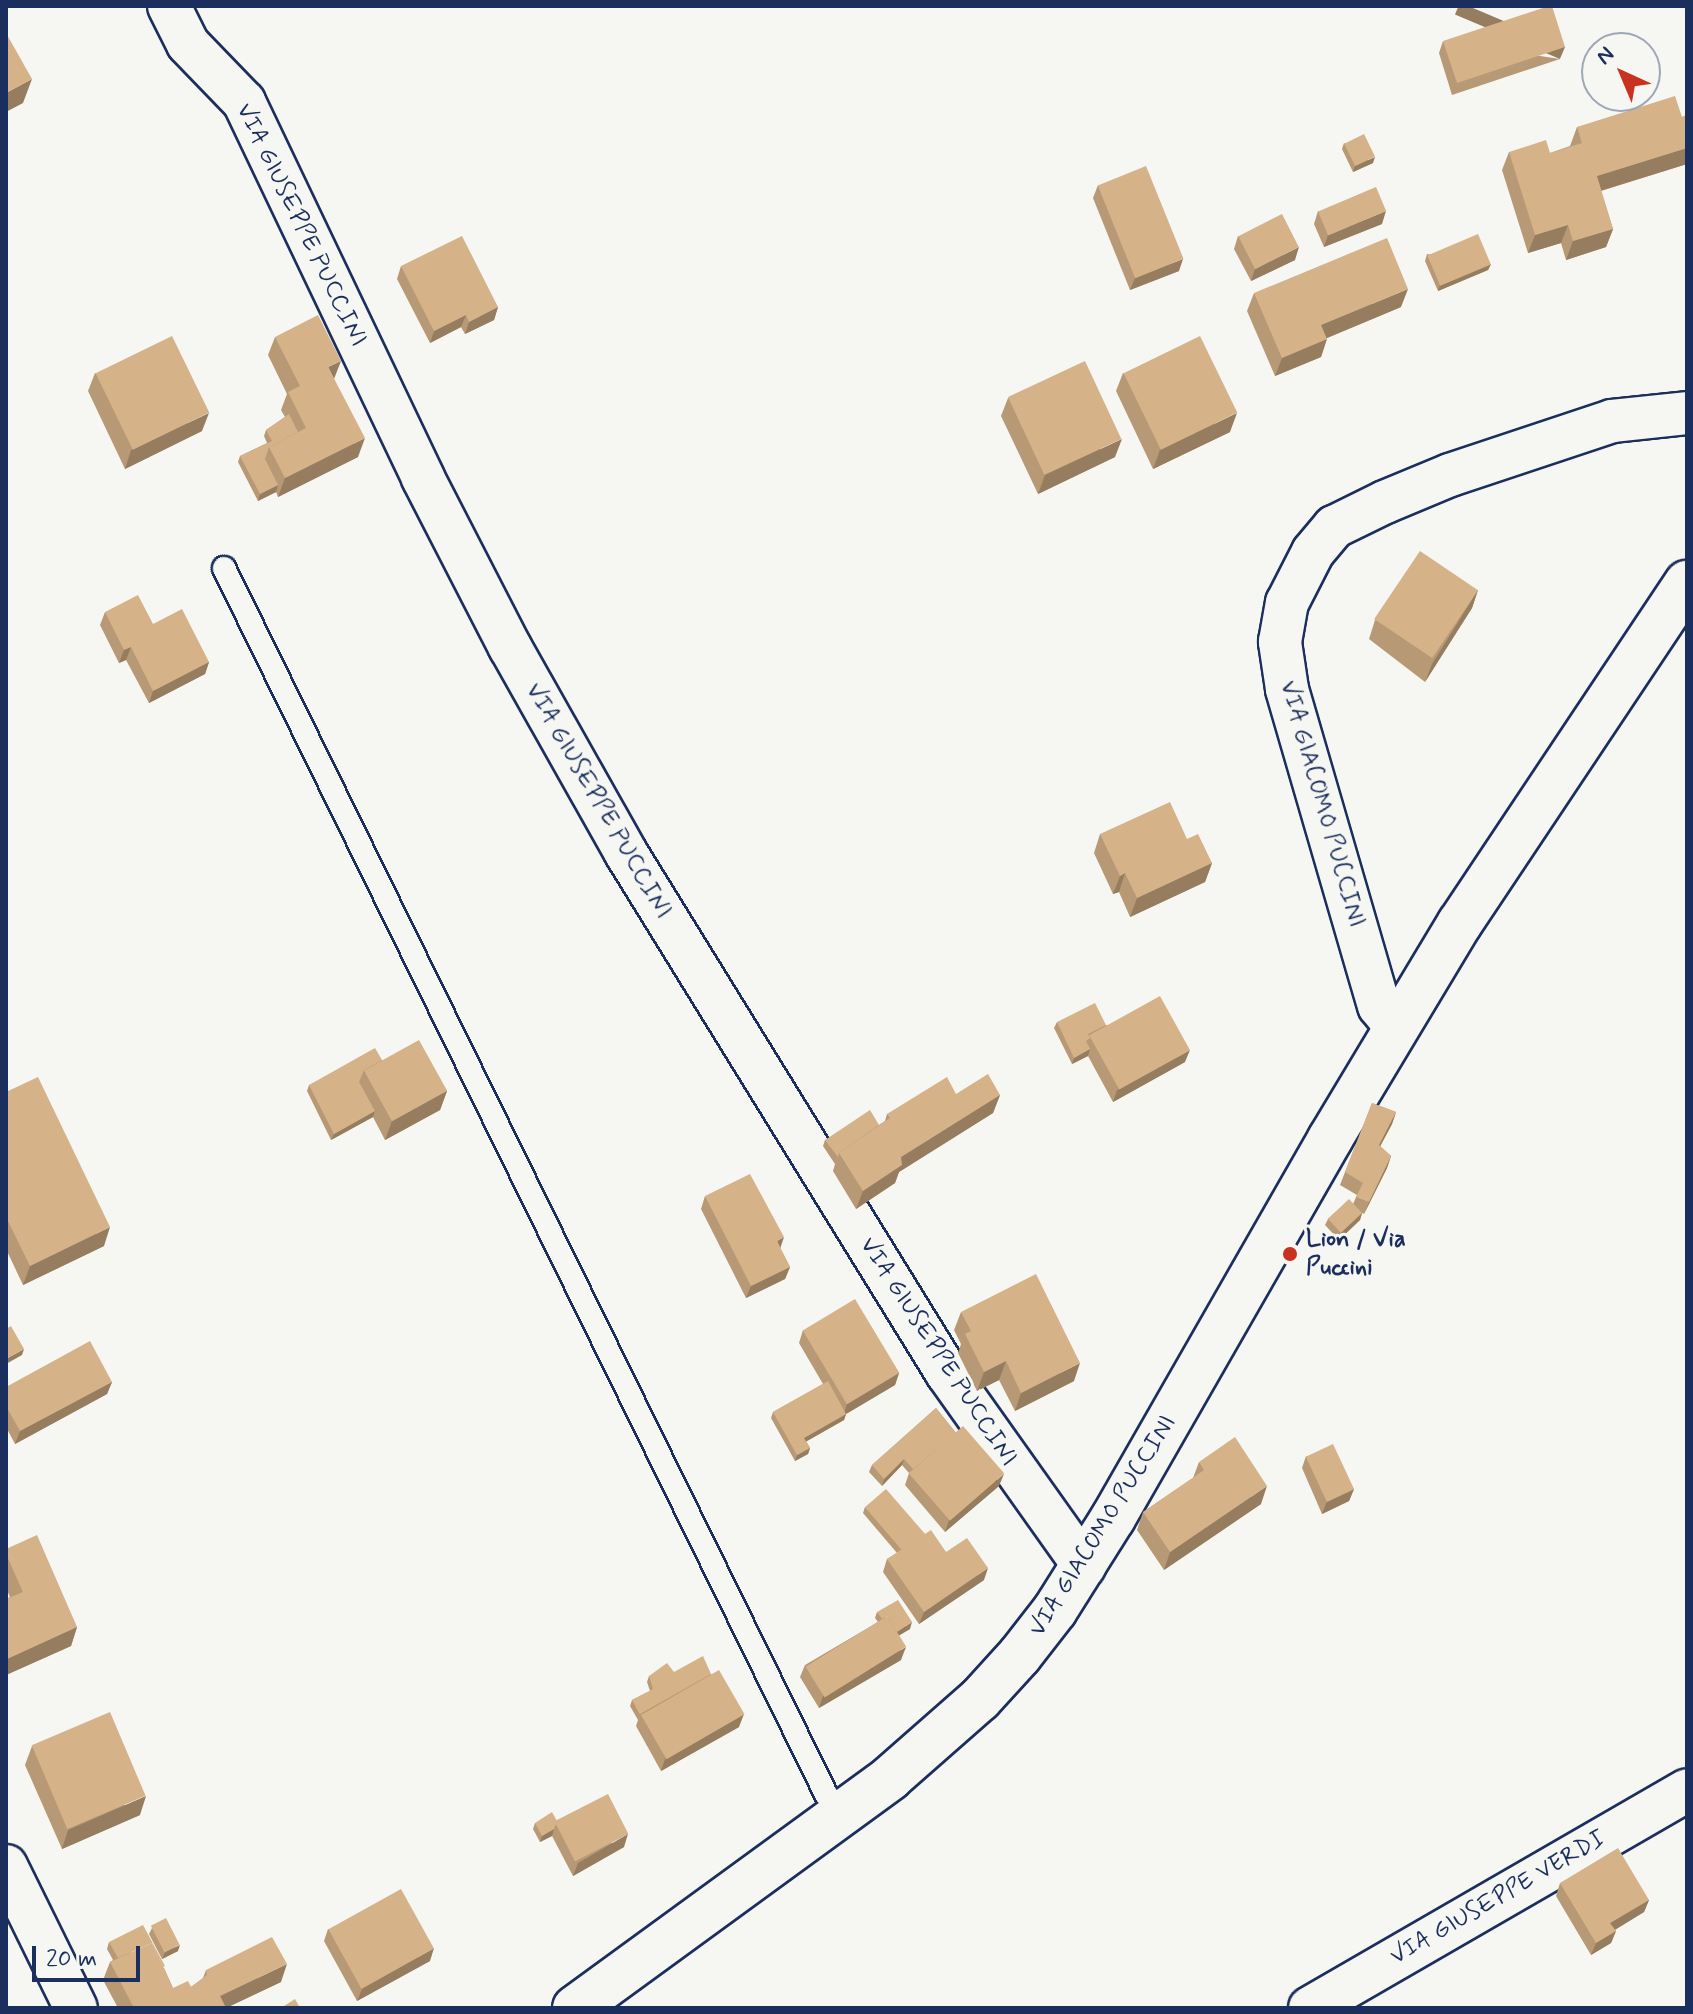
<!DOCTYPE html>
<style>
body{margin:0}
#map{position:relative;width:1693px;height:2014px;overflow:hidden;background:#f6f6f2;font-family:Mynerve,sans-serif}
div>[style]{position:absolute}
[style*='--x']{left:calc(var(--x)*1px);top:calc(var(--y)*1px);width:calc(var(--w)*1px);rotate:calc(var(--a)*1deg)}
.roads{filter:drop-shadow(2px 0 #1b2f5e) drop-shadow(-2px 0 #1b2f5e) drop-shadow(0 2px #1b2f5e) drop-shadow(0 -2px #1b2f5e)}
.service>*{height:22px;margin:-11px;padding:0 11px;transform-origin:11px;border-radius:11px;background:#f6f6f2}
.minor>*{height:42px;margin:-21px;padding:0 21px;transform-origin:21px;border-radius:21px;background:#f6f6f2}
.tertiary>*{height:44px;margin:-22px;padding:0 22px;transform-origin:22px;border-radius:22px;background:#f6f6f2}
.wall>*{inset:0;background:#b89975}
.shaded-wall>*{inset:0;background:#967d5f;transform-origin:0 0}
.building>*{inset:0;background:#d6b288;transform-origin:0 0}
.dots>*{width:22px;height:22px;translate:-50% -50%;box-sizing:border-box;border:4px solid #f6f6f2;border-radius:50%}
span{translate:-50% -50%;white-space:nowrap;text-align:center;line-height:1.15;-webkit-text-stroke:6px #f6f6f2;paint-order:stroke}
.street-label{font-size:24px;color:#1b2f5e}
.poi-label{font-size:24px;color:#1b2f5e;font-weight:700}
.left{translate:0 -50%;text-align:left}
.frame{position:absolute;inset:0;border:8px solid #1b2f5e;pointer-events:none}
.north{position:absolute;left:1581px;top:32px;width:80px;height:80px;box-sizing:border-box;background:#f6f6f2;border:2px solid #9ea6b7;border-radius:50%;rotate:316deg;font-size:22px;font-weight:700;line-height:32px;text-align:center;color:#1b2f5e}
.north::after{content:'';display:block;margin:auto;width:28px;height:36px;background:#c8321e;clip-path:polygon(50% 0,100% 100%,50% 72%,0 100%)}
.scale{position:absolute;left:32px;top:1946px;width:108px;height:36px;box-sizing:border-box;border:4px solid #1b2f5e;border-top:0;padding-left:10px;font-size:24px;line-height:28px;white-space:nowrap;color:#1b2f5e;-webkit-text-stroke:6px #f6f6f2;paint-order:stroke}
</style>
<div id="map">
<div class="roads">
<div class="service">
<div style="--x:224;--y:568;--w:1366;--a:63.85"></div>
<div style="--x:826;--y:1794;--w:26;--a:54"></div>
</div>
<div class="minor">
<div style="--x:169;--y:6;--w:42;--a:63.4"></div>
<div style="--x:188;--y:44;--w:81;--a:46"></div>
<div style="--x:244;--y:102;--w:416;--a:64.5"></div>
<div style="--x:423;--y:478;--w:190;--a:62.8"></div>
<div style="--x:510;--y:647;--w:236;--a:60.6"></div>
<div style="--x:626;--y:853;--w:611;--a:58.31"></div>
<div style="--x:947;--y:1373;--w:237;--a:54.6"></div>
<div style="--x:1397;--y:1028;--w:28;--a:-129"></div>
<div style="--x:1379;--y:1006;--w:330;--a:-106.2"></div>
<div style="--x:1287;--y:689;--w:48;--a:-98.5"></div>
<div style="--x:1280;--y:642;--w:40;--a:-80"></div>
<div style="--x:1287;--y:603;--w:57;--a:-63"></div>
<div style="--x:1313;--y:552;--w:33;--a:-50"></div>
<div style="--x:1334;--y:527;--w:57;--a:-26.1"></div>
<div style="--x:1385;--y:502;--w:70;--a:-22.6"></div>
<div style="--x:1450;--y:475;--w:171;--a:-18.4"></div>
<div style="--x:1612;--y:421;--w:75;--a:-6.1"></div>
<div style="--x:6;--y:1866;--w:158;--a:63.8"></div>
<div style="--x:1310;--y:2008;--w:435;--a:-30"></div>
</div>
<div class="tertiary">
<div style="--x:575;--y:2008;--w:390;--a:-36.1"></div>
<div style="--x:890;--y:1778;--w:120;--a:-41.3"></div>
<div style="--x:980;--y:1699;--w:59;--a:-47.7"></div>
<div style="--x:1020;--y:1655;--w:57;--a:-52.1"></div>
<div style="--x:1055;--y:1610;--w:109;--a:-57.8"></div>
<div style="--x:1113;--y:1518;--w:437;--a:-60.2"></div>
<div style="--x:1330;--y:1139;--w:252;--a:-59"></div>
<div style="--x:1460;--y:923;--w:409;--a:-56.3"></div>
</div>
</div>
<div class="wall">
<div style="clip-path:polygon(1443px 41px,1560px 59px,1452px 95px,1439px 53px)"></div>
<div style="clip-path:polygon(1687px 115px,1687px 164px,1601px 191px,1613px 229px,1606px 247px,1566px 260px,1561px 243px,1528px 253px,1502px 170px,1509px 152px,1550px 153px,1570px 146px,1577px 127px,1682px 117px)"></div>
<div style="clip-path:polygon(1344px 143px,1373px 163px,1353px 172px,1342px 149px)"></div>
<div style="clip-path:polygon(1098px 185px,1179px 271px,1130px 290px,1093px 198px)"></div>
<div style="clip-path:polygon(1318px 211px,1382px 224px,1324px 247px,1314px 224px)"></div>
<div style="clip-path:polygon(1238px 236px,1295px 260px,1251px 281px,1234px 249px)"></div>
<div style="clip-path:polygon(1427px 254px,1491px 264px,1488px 270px,1438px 291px,1425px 261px)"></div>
<div style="clip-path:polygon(401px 266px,498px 307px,494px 320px,465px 334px,461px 327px,430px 343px,397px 279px)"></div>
<div style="clip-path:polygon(1254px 293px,1401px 307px,1327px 338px,1321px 357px,1275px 376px,1247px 311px)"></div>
<div style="clip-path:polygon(275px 337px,334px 379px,358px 457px,278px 497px,276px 492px,258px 501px,238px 462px,240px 456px,267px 443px,264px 436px,266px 430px,285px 417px,281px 410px,287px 394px,268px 355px)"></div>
<div style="clip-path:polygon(95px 373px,202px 431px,125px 469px,88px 391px)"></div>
<div style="clip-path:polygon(1123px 373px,1230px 432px,1153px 469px,1116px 391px)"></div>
<div style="clip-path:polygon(1008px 398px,1115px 457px,1038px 494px,1001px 416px)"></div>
<div style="clip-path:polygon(1478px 590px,1472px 608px,1425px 682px,1369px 639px,1375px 620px)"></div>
<div style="clip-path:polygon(105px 612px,153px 624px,209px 662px,205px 674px,149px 703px,126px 660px,119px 663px,100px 625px)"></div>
<div style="clip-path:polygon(1100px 834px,1187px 839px,1212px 863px,1205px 882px,1130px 917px,1119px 892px,1113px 894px,1094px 853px)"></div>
<div style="clip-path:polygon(1057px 1022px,1106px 1025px,1185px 1062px,1113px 1102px,1088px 1056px,1072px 1064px,1054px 1028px)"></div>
<div style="clip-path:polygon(382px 1060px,447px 1091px,440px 1110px,385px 1140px,373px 1117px,331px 1140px,307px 1091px,309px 1085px)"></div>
<div style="clip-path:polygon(6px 1092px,104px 1246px,23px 1285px,6px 1249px)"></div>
<div style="clip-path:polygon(956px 1094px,1000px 1095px,993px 1113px,899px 1172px,895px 1183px,856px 1209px,833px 1171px,835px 1164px,823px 1146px,825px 1140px,879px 1125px,885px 1121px,887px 1114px)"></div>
<div style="clip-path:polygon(1372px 1103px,1396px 1112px,1392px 1124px,1380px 1146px,1391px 1156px,1387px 1168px,1364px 1214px,1362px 1213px,1360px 1220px,1339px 1240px,1325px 1225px,1328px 1219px,1353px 1204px,1357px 1195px,1340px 1185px)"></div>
<div style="clip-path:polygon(705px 1196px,780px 1248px,790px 1267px,785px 1279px,746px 1298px,701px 1209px)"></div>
<div style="clip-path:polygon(961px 1312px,1074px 1381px,1015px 1411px,999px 1380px,977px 1391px,958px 1353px,961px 1344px,954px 1330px)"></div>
<div style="clip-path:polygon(803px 1330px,899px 1373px,895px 1385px,846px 1414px,844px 1420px,806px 1441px,810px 1448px,808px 1454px,795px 1461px,771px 1418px,773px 1412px,823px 1384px,799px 1343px)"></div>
<div style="clip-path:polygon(112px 1382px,107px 1394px,15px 1444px,6px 1427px,6px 1387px)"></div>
<div style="clip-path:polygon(936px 1408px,999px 1486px,945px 1532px,905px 1485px,909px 1473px,902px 1465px,882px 1486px,869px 1472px,872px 1465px)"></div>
<div style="clip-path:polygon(1306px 1456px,1354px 1489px,1349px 1501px,1322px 1514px,1302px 1468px)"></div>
<div style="clip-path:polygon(1199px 1462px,1261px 1504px,1164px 1570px,1137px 1530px,1143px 1512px,1193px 1478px)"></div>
<div style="clip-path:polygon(865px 1507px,925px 1534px,946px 1552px,984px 1580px,919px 1624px,883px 1572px,887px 1559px,897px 1553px,863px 1513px)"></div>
<div style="clip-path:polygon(6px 1549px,77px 1627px,71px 1646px,6px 1675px,6px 1599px,10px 1597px,6px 1588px)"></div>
<div style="clip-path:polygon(877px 1612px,910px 1629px,899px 1635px,901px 1660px,819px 1708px,800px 1677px,805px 1665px,878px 1622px,875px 1618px)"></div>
<div style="clip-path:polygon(674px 1672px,711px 1674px,739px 1727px,661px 1771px,636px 1726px,638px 1720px,630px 1706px,632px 1700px,650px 1691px,647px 1682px,649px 1676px)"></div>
<div style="clip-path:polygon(32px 1746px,140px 1815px,62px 1849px,25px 1765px)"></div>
<div style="clip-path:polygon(535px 1823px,558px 1823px,624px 1847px,573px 1876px,552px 1836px,540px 1842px,533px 1829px)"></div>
<div style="clip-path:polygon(1560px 1883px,1649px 1900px,1644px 1912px,1615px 1930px,1616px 1931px,1611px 1943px,1591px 1955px,1556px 1896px)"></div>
<div style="clip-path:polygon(152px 1928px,178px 1951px,162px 1959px,149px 1934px)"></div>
<div style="clip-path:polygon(328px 1929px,430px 1961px,357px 2001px,324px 1941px)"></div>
<div style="clip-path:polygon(109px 1942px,164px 1968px,173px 1988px,191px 1987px,203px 1978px,206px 1970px,281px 1982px,226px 2008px,118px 2008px,103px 1980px,110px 1962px,113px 1960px,107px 1949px)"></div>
</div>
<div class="shaded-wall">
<div style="left:1565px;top:47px;width:13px;height:114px;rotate:113deg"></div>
<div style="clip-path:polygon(32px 79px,23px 103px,6px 112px,6px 93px)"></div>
<div style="clip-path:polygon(1687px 148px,1687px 164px,1590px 194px,1597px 176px)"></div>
<div style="clip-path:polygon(1375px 157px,1373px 163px,1353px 172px,1355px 166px)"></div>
<div style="clip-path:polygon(1386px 211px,1382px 224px,1324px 247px,1328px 235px)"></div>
<div style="clip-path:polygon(1568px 225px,1561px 243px,1528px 253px,1535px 235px)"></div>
<div style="clip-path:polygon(1613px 229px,1606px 247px,1566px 260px,1573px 241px)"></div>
<div style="clip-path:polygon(1299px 247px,1295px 260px,1251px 281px,1255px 269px)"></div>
<div style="clip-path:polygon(1183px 259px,1179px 271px,1130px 290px,1135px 278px)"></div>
<div style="clip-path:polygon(1491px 264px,1488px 270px,1438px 291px,1440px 285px)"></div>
<div style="clip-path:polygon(1408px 289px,1401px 307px,1315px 343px,1321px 325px)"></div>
<div style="clip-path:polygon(498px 307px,494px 320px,465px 334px,469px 322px)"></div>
<div style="clip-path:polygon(466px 315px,461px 327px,430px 343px,434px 331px)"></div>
<div style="clip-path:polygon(1327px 339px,1321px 357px,1275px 376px,1282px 358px)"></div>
<div style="clip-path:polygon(341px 361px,334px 379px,328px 367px)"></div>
<div style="clip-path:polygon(209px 413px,202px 431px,125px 469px,131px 450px)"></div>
<div style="clip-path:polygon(1237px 413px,1230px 432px,1153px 469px,1160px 450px)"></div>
<div style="clip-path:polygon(365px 438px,358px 457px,278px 497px,285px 478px)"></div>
<div style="clip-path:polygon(1122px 439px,1115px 457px,1038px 494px,1045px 475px)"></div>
<div style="clip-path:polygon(278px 485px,276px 492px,258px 501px,260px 494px)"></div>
<div style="clip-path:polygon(1478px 590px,1472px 608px,1425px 682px,1432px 664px)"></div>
<div style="clip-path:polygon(131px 647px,126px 660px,119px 663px,124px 650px)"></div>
<div style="clip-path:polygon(209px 662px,205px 674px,149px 703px,153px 691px)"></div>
<div style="clip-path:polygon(1212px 863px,1205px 882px,1130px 917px,1137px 898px)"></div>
<div style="clip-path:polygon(1125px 873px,1119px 892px,1113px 894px,1120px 876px)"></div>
<div style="clip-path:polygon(1090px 1049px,1088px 1056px,1072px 1064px,1074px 1058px)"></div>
<div style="clip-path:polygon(1190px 1050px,1185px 1062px,1113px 1102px,1117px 1090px)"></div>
<div style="clip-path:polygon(447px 1091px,440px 1110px,385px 1140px,392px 1121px)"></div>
<div style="clip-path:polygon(1000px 1095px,993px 1113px,899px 1172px,895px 1183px,856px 1209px,863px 1191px,901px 1157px)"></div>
<div style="clip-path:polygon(375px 1111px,373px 1117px,331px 1140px,334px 1134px)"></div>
<div style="clip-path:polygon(1396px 1112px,1392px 1124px,1374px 1158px,1379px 1145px)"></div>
<div style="clip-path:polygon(1391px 1156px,1387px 1168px,1364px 1214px,1369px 1202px)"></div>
<div style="clip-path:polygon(1362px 1213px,1360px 1220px,1339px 1240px,1341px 1233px)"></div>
<div style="clip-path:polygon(110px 1227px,104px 1246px,23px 1285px,30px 1266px)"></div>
<div style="clip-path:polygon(784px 1237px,780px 1249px,777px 1241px)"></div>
<div style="clip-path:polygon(790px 1267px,785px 1279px,746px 1298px,751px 1286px)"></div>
<div style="clip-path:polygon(24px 1349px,22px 1355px,6px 1364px,6px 1359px)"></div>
<div style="clip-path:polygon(1006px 1361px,999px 1380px,977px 1391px,984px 1372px)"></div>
<div style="clip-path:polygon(1080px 1363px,1074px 1381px,1015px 1411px,1021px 1393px)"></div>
<div style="clip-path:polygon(899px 1373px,895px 1385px,846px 1414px,844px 1420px,802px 1444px,804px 1438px,843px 1416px,847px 1404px)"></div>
<div style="clip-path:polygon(112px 1382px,107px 1394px,15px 1444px,20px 1431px)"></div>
<div style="clip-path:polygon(810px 1448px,808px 1454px,795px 1461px,797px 1455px)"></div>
<div style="clip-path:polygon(904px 1459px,902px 1465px,882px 1486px,884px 1479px)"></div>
<div style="clip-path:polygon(1004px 1474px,999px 1486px,945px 1532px,949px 1520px)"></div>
<div style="clip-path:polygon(1267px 1486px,1261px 1504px,1164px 1570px,1170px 1552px)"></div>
<div style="clip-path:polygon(1354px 1489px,1349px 1501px,1322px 1514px,1327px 1501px)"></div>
<div style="clip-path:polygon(988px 1568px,984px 1580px,919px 1624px,924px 1612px)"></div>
<div style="clip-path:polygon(912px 1622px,910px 1629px,890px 1641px,892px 1635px)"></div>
<div style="clip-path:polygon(77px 1627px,71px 1646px,6px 1675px,7px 1659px)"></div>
<div style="clip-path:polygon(906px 1647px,901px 1660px,819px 1708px,823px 1696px)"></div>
<div style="clip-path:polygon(744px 1714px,739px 1727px,661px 1771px,665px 1759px)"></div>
<div style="clip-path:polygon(146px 1796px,140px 1815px,62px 1849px,68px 1830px)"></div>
<div style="clip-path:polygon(554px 1829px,552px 1836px,540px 1842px,542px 1836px)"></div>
<div style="clip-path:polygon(628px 1834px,624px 1847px,573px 1876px,578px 1863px)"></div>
<div style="clip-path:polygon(1649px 1900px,1644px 1912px,1606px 1935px,1610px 1923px)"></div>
<div style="clip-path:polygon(1616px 1931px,1611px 1943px,1591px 1955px,1596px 1943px)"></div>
<div style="clip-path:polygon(180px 1945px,178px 1951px,162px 1959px,165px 1952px)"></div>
<div style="clip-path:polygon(434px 1948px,430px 1961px,357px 2001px,362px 1989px)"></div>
<div style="clip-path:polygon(287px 1964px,281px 1982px,226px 2008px,220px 1996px)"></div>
</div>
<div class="building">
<div style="clip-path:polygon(1549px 6px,1552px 6px,1565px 47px,1457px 83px,1443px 41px)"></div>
<div style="clip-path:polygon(6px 33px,32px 79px,6px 93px)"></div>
<div style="clip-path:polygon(1675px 96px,1682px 117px,1687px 115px,1687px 148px,1597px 176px,1613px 229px,1573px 241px,1568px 225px,1535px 235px,1509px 152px,1546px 140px,1550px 153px,1582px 143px,1577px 127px)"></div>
<div style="left:1364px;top:134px;width:25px;height:22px;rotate:64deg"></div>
<div style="left:1146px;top:166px;width:100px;height:52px;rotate:68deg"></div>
<div style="left:1376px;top:187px;width:26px;height:63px;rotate:67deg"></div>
<div style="left:1282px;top:214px;width:37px;height:49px;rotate:63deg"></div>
<div style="left:1478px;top:234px;width:33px;height:55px;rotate:67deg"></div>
<div style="clip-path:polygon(462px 236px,498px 307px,469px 322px,466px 315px,434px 331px,401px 266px)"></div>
<div style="clip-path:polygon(1387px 238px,1408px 289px,1321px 325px,1327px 339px,1282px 358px,1254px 293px)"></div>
<div style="clip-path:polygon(318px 315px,341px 361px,328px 367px,365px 438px,285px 478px,269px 447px,306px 428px,288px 392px,300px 386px,275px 337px)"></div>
<div style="left:172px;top:336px;width:85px;height:85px;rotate:64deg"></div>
<div style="left:1200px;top:336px;width:85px;height:85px;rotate:64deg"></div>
<div style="left:1085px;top:361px;width:86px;height:85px;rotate:65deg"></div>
<div style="clip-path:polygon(289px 414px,298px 432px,269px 447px,265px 459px,278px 485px,260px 494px,240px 456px,272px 441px,266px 430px)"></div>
<div style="left:1420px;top:551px;width:70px;height:82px;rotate:34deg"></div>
<div style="clip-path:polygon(138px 595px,153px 624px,182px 609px,209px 662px,153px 691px,131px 647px,124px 650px,105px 612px)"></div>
<div style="clip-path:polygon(1170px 802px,1187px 839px,1198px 834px,1212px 863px,1137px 898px,1125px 873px,1120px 876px,1100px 834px)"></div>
<div style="left:1160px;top:996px;width:62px;height:81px;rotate:61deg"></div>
<div style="clip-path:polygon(1095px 1003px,1106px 1025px,1088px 1034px,1090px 1038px,1086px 1041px,1090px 1049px,1074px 1058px,1057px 1022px)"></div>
<div style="left:419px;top:1040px;width:58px;height:63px;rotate:61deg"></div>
<div style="clip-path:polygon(375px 1048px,382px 1060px,364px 1070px,359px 1082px,375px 1111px,334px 1134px,309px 1085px)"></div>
<div style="clip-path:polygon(988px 1074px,1000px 1095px,901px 1157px,902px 1165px,863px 1191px,839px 1153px,890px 1118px,887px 1114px,947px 1077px,956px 1094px)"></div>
<div style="clip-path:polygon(38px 1077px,110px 1227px,30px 1266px,6px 1217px,6px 1092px)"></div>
<div style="clip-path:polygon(1372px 1103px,1396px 1112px,1379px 1145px,1391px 1156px,1369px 1202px,1356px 1197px,1363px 1183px,1345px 1172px)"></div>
<div style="clip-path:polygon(870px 1110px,879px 1125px,839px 1153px,838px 1157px,825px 1140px)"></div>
<div style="clip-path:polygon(750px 1174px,784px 1237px,777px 1241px,790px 1267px,751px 1286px,705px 1196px)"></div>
<div style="left:1349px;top:1199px;width:19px;height:29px;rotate:47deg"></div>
<div style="clip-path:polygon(1036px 1274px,1080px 1363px,1021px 1393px,1006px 1361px,984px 1372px,965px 1334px,971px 1331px,961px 1312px)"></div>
<div style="left:855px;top:1299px;width:86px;height:61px;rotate:59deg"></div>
<div style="clip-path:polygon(11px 1326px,24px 1349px,6px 1359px,6px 1329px)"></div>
<div style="clip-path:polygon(90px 1341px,112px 1382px,20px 1431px,6px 1406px,6px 1387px)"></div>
<div style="clip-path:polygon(828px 1381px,846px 1414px,804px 1438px,810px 1448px,797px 1455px,773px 1412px)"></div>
<div style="clip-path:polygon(936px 1408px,956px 1433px,913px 1469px,904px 1459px,884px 1479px,872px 1465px)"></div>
<div style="left:963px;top:1426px;width:63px;height:72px;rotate:49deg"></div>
<div style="clip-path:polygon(1235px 1437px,1267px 1486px,1170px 1552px,1143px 1512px,1204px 1470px,1199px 1462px)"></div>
<div style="left:1333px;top:1444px;width:50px;height:30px;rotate:65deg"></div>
<div style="left:886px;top:1489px;width:60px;height:28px;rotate:49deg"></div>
<div style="clip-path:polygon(931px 1530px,946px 1552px,967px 1538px,988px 1568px,924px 1612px,887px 1559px)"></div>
<div style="clip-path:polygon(37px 1535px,77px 1627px,7px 1659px,6px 1599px,23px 1592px,6px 1554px,6px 1549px)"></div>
<div style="clip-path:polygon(898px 1600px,912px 1622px,897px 1632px,887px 1616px,882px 1619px,877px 1612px)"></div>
<div style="left:887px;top:1616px;width:36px;height:96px;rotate:58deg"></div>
<div style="clip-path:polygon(703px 1656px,711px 1674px,640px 1714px,642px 1718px,632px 1700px,653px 1689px,649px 1676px,667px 1663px,674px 1672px)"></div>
<div style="left:719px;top:1670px;width:51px;height:90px;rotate:60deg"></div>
<div style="left:110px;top:1712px;width:91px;height:85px;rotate:67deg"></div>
<div style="left:608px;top:1794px;width:45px;height:60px;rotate:63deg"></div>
<div style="clip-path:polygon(552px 1812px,558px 1823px,556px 1824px,554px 1829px,542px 1836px,535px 1823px)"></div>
<div style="clip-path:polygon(1618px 1848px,1649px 1900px,1610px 1923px,1616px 1931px,1596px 1943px,1560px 1883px)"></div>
<div style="left:401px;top:1889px;width:68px;height:83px;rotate:61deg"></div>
<div style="left:166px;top:1918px;width:30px;height:17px;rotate:63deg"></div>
<div style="clip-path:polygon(143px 1925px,165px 1966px,163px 1967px,152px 1943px,118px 1958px,109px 1942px)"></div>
<div style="clip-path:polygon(272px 1937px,287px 1964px,220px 1996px,226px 2008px,134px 2008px,110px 1962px,152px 1943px,173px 1988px,188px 1981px,191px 1987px,207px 1975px,206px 1970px)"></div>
<div style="clip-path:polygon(295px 1999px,300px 2008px,285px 2008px,284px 2006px)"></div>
</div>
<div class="dots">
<div style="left:1290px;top:1254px;background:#c8321e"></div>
</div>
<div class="street-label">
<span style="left:301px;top:225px;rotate:64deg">VIA GIUSEPPE PUCCINI</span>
<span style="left:598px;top:801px;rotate:60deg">VIA GIUSEPPE PUCCINI</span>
<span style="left:1322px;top:804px;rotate:74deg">VIA GIACOMO PUCCINI</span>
<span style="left:938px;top:1352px;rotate:57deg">VIA GIUSEPPE PUCCINI</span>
<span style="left:1103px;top:1526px;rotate:-58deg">VIA GIACOMO PUCCINI</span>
<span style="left:1498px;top:1898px;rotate:-30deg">VIA GIUSEPPE VERDI</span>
</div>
<div class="poi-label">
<span class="left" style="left:1306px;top:1254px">Lion / Via<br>Puccini</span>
</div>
<div class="frame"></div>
<div class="north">N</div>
<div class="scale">20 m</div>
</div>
